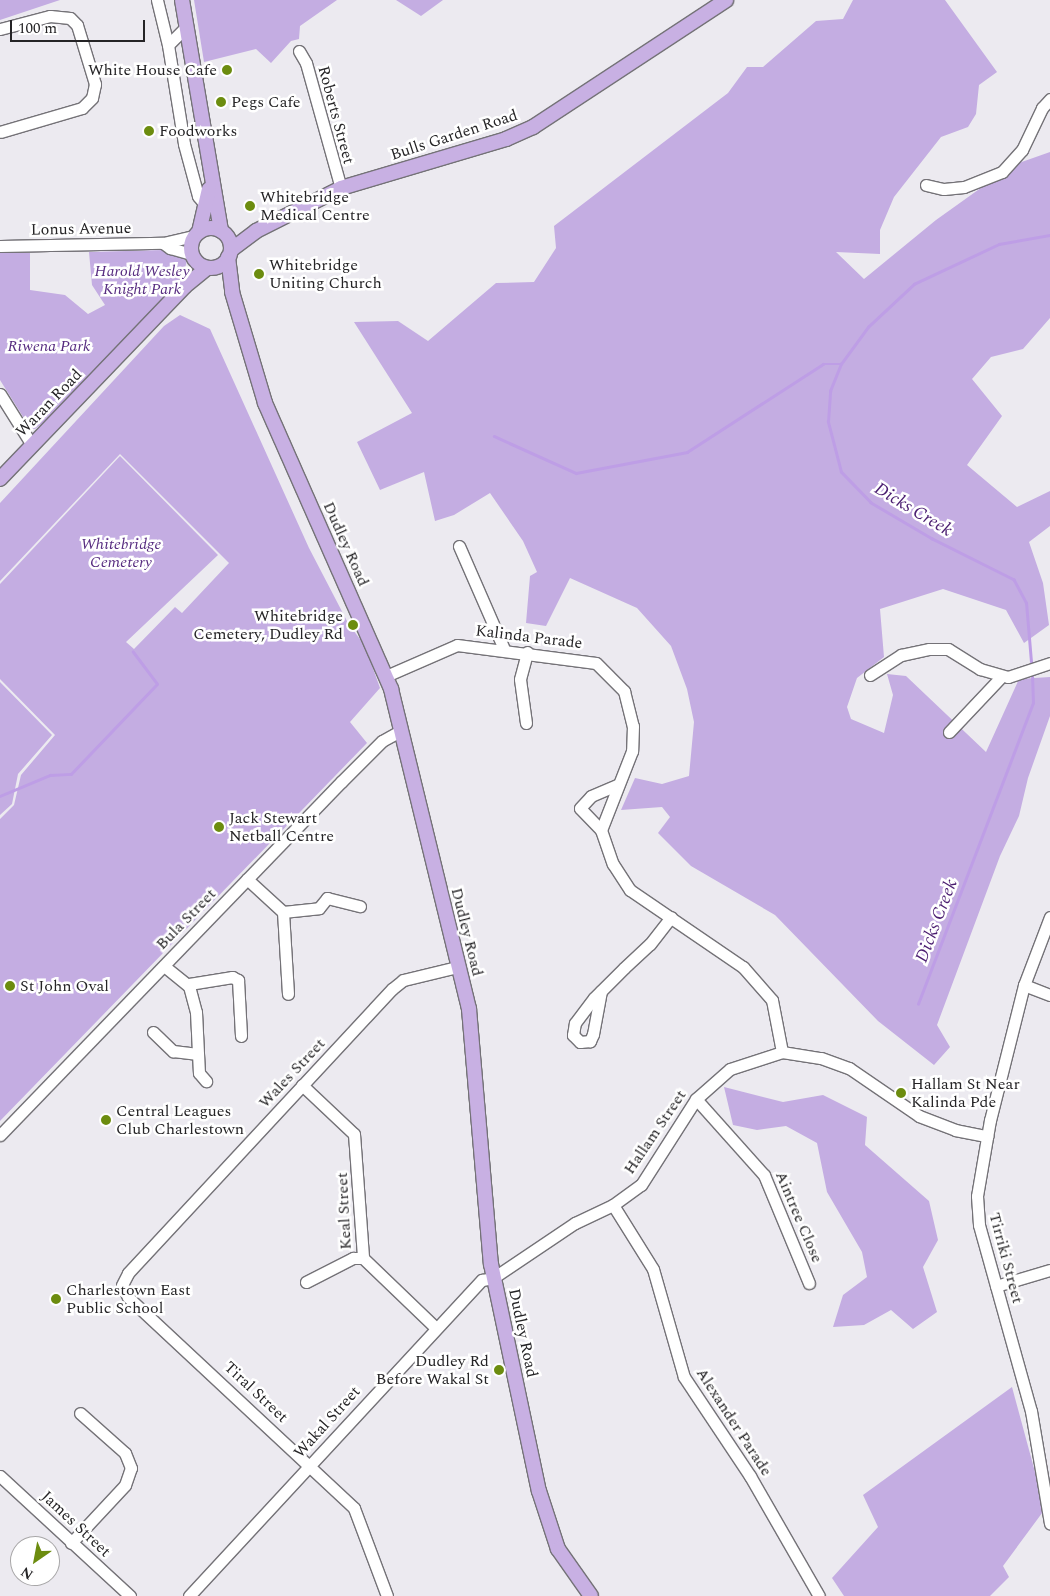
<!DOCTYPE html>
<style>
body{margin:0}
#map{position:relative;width:1050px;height:1596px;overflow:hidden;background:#eceaf0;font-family:Spectral,serif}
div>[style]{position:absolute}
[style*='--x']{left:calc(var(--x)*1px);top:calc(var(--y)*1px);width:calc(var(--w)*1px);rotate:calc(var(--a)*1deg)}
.green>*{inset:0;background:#c4ade2}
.stream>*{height:2.5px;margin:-1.25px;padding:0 1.25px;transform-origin:1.25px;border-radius:1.25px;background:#be9ee6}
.roads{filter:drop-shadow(1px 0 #747277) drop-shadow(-1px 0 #747277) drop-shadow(0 1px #747277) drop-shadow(0 -1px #747277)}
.minor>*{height:11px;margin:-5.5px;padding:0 5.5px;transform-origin:5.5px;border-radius:5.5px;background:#fff}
.major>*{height:14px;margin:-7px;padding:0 7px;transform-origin:7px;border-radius:7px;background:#c8b0e3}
.major>.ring{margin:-7px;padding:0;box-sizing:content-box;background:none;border:14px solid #c8b0e3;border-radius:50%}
.dots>*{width:14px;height:14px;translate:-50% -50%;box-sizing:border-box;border:2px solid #fff;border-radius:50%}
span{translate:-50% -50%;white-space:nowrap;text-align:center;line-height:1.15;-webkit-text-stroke:5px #fff;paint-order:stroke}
.poi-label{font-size:16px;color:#252426}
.right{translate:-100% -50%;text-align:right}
.left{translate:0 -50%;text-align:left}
.street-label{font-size:16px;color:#252426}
.park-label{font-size:16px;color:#572c80;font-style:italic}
.water-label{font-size:18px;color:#4a1d70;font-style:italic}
.north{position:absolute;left:10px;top:1536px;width:50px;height:50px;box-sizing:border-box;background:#fff;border:1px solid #a8a7a8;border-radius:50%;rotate:213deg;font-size:14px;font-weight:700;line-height:20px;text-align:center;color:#252426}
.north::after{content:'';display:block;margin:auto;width:18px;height:22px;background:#6c8c0f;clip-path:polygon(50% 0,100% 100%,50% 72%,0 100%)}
.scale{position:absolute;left:10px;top:20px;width:135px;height:22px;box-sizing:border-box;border:2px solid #252426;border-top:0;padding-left:6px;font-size:15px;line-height:18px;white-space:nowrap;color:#252426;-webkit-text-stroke:4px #fff;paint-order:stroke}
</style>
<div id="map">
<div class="green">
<div style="clip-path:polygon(0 0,60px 0,0 20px)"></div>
<div style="clip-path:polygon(194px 0,337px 0,300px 26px,299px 39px,291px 41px,271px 63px,256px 49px,204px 62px)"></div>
<div style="clip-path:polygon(396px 0,443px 0,421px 16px)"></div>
<div style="clip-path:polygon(853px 0,945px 0,997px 72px,979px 85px,976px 114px,968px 127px,941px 137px,894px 197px,880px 230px,880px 254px,836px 252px,864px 279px,936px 220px,1013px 165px,1050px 152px,1050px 318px,1023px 349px,991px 357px,972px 379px,1002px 416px,967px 465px,1017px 507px,1050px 491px,1050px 526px,1029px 542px,1043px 583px,1049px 625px,1024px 643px,1006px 610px,943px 589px,880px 609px,884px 657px,857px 678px,847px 707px,851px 719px,884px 733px,893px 695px,887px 674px,906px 676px,986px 752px,1019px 679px,1050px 677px,1050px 716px,1028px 778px,1019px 816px,1000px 856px,937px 1025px,950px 1047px,934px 1065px,878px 1021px,775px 915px,691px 866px,658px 833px,670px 817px,662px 807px,621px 810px,635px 778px,662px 784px,689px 776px,694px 722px,687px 689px,671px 646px,637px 608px,570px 578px,546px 626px,526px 623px,530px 576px,537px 572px,523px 541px,490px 493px,454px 515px,435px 521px,424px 472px,380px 490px,357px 442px,412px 413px,354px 322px,398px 321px,428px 341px,496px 283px,534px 282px,556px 248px,554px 226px,728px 93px,747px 67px,763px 67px,816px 21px,843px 19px)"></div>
<div style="clip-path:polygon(163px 250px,187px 260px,182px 281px,44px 422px,35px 429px,30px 428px,0 380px,0 253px,30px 253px,30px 290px,65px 295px,88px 314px,105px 305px,92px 285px,89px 252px)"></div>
<div style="clip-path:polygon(180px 315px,210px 329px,309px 548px,348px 623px,365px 646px,380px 688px,350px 722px,367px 743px,0 1121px,0 819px,14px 805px,21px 775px,55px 735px,0 679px,0 584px,120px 456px,218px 555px,126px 642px,134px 649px,175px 607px,182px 613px,229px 563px,120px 454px,0 581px,0 503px,164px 326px)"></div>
<div style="clip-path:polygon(0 682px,52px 735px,18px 774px,12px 804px,0 815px)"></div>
<div style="clip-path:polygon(724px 1087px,783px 1102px,823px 1095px,867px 1117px,865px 1145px,929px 1201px,938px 1240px,923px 1267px,937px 1312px,913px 1329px,891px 1310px,864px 1325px,833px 1327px,843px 1295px,867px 1277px,862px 1252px,827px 1192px,817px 1143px,786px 1126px,757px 1130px,733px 1125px)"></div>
<div style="clip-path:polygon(1012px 1387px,1045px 1509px,1003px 1566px,1009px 1577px,990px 1596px,844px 1596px,832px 1578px,878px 1527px,863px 1495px)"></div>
</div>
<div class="stream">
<div style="--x:494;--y:436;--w:90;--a:24.3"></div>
<div style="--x:576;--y:473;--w:113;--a:-10.7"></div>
<div style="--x:687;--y:452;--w:162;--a:-32.9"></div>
<div style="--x:823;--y:364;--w:18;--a:0"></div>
<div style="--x:1031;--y:662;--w:59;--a:-94.8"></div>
<div style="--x:1026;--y:603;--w:26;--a:-118"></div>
<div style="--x:1014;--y:580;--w:92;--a:-153.4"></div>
<div style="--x:932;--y:539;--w:71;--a:-149.5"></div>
<div style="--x:871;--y:503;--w:43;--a:-134.1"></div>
<div style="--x:841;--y:472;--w:52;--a:-104.6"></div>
<div style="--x:828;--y:422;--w:31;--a:-86"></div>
<div style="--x:830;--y:391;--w:29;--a:-68"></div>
<div style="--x:841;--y:364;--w:46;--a:-53.9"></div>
<div style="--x:868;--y:327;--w:63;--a:-43.1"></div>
<div style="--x:914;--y:284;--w:94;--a:-25.2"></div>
<div style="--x:999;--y:244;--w:52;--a:-10"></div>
<div style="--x:0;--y:796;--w:54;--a:-22.8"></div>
<div style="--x:50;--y:775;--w:21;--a:-3"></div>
<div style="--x:71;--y:774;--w:124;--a:-46.3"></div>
<div style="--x:157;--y:684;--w:40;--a:-127"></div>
<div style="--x:918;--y:1004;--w:322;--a:-69.1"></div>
<div style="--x:1033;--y:703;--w:26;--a:-92"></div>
</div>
<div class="roads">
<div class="minor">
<div style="--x:157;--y:0;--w:46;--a:76.3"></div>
<div style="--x:186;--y:27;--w:25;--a:135"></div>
<div style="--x:168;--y:45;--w:100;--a:80.8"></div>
<div style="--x:184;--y:144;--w:54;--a:74.9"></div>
<div style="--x:198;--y:196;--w:14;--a:51"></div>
<div style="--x:0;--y:29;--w:52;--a:-14.6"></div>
<div style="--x:50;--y:16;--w:20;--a:6"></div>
<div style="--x:70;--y:18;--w:10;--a:45"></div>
<div style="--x:77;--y:25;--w:62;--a:73"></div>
<div style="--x:95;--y:84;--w:14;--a:102"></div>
<div style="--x:92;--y:98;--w:14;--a:135"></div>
<div style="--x:82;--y:108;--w:85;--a:163.7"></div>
<div style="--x:299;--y:51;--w:14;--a:60"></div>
<div style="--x:306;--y:63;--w:130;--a:74.4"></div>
<div style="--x:926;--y:185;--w:18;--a:13"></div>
<div style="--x:944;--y:189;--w:20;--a:-6"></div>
<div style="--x:964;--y:187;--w:41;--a:-21.5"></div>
<div style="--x:1002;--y:172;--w:30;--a:-48"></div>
<div style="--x:1022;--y:150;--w:47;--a:-64.5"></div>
<div style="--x:1042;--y:108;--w:12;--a:-48"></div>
<div style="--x:163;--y:243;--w:9;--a:36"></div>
<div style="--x:170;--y:248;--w:22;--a:16"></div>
<div style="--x:0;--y:246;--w:163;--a:-1.1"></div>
<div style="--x:163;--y:243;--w:32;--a:-13"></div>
<div style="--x:0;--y:394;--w:60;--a:57.9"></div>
<div style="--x:459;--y:546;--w:112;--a:66.4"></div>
<div style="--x:870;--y:675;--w:37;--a:-33"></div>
<div style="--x:901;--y:655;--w:29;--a:-12"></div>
<div style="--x:929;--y:649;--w:19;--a:0"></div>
<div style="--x:948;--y:649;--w:38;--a:32"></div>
<div style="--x:980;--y:669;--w:29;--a:16"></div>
<div style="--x:1008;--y:677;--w:44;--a:-18.4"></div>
<div style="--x:386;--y:676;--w:77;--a:-23.6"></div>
<div style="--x:457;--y:645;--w:140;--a:7.4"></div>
<div style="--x:596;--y:663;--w:40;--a:45"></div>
<div style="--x:624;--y:691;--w:36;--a:76"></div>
<div style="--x:633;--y:726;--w:25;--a:92"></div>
<div style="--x:632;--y:751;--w:85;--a:111.4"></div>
<div style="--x:601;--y:830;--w:36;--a:71"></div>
<div style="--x:613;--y:864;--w:31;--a:57"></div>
<div style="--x:630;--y:890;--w:137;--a:34.3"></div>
<div style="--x:743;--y:967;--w:44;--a:48.7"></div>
<div style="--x:772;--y:1000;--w:53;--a:79.1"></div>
<div style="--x:526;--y:723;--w:44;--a:-97.8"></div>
<div style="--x:520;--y:679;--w:28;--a:-75"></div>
<div style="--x:949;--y:732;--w:77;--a:-46.6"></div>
<div style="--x:601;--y:830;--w:30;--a:-134"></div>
<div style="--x:580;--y:808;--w:16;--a:-47"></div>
<div style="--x:591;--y:796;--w:28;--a:-23"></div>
<div style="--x:247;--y:879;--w:49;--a:42.5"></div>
<div style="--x:283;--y:912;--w:82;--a:86.5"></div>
<div style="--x:283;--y:912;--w:36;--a:-6"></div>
<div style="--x:319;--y:908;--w:13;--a:-51"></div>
<div style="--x:327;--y:898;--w:34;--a:14"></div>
<div style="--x:1050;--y:917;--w:73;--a:110.9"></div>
<div style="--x:1024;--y:985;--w:139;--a:104.1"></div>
<div style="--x:990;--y:1120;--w:77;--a:99.7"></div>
<div style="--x:977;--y:1196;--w:29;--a:86"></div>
<div style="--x:979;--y:1225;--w:193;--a:74.4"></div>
<div style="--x:1031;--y:1411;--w:114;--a:80.4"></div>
<div style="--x:164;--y:966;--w:32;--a:39"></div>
<div style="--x:189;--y:986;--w:27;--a:75"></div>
<div style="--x:196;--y:1012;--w:61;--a:87.2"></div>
<div style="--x:199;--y:1073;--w:11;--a:49"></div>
<div style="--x:189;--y:984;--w:44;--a:-9.2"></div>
<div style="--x:232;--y:977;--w:7;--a:27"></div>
<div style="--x:238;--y:980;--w:56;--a:86.9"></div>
<div style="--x:1024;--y:985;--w:28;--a:21"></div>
<div style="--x:601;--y:991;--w:44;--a:100.5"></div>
<div style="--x:593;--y:1034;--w:8;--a:113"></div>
<div style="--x:590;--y:1041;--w:10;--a:174"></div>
<div style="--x:580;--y:1042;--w:10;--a:-135"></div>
<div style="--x:573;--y:1035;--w:12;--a:-81"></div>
<div style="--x:575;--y:1023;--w:31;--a:-53"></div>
<div style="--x:594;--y:998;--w:42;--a:-45"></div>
<div style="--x:624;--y:968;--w:35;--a:-43"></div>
<div style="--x:650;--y:944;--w:34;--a:-52"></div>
<div style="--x:153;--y:1032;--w:28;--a:44"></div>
<div style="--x:173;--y:1051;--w:25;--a:7"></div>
<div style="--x:302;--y:1085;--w:71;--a:43.3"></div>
<div style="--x:354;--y:1134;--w:124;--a:85.8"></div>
<div style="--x:363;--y:1258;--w:101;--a:43.8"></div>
<div style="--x:696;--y:1099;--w:102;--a:48.2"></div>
<div style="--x:764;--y:1175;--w:117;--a:67.4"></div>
<div style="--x:0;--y:1135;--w:491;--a:-46"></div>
<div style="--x:341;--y:782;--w:58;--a:-45"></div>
<div style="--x:382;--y:741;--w:21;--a:-29"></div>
<div style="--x:613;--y:1205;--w:75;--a:58"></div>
<div style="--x:653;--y:1269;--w:112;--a:74"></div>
<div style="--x:684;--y:1377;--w:119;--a:56.3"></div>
<div style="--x:750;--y:1476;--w:138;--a:60.1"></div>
<div style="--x:306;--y:1282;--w:53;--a:-27.1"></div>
<div style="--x:353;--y:1258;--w:10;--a:0"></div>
<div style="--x:996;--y:1286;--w:56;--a:-16.5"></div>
<div style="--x:0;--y:1476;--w:177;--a:42.7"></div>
<div style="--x:71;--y:1543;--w:79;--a:-47"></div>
<div style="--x:125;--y:1485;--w:18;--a:-71"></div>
<div style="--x:131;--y:1468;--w:16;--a:-112"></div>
<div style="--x:125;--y:1453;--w:60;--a:-138.4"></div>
<div style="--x:189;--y:1596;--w:431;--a:-47.2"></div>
<div style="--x:482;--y:1280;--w:11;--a:-10"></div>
<div style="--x:493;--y:1278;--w:99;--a:-33.9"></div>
<div style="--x:575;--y:1223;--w:42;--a:-25.3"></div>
<div style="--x:613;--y:1205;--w:34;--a:-36"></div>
<div style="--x:641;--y:1185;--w:102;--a:-57.4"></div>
<div style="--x:696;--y:1099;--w:45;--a:-41.4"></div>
<div style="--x:730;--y:1069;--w:55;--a:-18.1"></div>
<div style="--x:782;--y:1052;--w:39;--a:9"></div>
<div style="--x:821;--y:1058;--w:30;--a:20"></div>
<div style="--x:849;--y:1068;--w:85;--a:34.4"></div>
<div style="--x:919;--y:1116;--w:39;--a:21"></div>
<div style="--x:955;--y:1130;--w:33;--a:11"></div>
<div style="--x:387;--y:1596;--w:94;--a:-110.6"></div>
<div style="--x:354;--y:1508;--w:309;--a:-137"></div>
<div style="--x:128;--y:1297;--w:13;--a:-117"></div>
<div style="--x:122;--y:1285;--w:13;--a:-63"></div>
<div style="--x:128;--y:1273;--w:388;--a:-47.1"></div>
<div style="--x:392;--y:989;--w:14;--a:-39"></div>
<div style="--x:403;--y:980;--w:56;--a:-13.5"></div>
</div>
<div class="major">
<div style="--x:182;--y:0;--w:234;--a:80.4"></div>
<div class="ring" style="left:191px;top:228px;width:26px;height:26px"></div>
<div style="--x:199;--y:232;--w:44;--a:-76.9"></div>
<div style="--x:231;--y:250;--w:31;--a:-37"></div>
<div style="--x:256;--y:231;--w:95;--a:-26.8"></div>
<div style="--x:341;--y:188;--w:172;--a:-16.5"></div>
<div style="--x:506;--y:139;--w:30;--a:-24"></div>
<div style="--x:533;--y:127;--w:231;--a:-33.3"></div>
<div style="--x:228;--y:257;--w:35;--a:83"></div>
<div style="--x:232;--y:292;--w:116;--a:73.4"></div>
<div style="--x:265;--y:403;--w:313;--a:66.2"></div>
<div style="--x:391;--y:689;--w:329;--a:76.3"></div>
<div style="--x:469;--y:1009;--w:256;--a:85.1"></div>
<div style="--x:491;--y:1264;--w:232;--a:78.1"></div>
<div style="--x:539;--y:1491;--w:61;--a:71.9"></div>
<div style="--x:558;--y:1549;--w:57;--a:54.9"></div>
<div style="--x:0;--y:479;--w:267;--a:-46.2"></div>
<div style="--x:185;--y:286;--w:28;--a:-39"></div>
</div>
</div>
<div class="dots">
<div style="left:227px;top:70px;background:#6c8c0f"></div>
<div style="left:221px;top:102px;background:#6c8c0f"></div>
<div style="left:149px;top:131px;background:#6c8c0f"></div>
<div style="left:250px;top:206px;background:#6c8c0f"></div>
<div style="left:259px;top:274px;background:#6c8c0f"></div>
<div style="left:353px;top:625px;background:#6c8c0f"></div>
<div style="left:219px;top:827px;background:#6c8c0f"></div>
<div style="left:10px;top:986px;background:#6c8c0f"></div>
<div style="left:901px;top:1093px;background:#6c8c0f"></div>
<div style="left:106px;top:1120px;background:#6c8c0f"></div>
<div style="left:56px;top:1299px;background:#6c8c0f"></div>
<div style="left:499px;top:1370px;background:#6c8c0f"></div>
</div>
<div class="poi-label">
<span class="right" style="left:217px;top:70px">White House Cafe</span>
<span class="left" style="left:231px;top:102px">Pegs Cafe</span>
<span class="left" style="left:159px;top:131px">Foodworks</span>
<span class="left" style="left:260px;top:206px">Whitebridge<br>Medical Centre</span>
<span class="left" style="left:269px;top:274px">Whitebridge<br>Uniting Church</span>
<span class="right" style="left:343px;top:625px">Whitebridge<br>Cemetery, Dudley Rd</span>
<span class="left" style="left:229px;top:827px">Jack Stewart<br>Netball Centre</span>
<span class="left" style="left:20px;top:986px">St John Oval</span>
<span class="left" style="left:911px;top:1093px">Hallam St Near<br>Kalinda Pde</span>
<span class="left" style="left:116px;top:1120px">Central Leagues<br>Club Charlestown</span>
<span class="left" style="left:66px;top:1299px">Charlestown East<br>Public School</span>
<span class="right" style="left:489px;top:1370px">Dudley Rd<br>Before Wakal St</span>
</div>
<div class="street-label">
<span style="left:336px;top:115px;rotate:75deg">Roberts Street</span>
<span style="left:454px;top:135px;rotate:-18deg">Bulls Garden Road</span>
<span style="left:81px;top:229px;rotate:-1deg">Lonus Avenue</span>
<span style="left:49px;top:403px;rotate:-46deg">Waran Road</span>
<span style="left:346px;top:544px;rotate:66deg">Dudley Road</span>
<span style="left:529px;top:637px;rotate:7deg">Kalinda Parade</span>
<span style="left:186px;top:919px;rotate:-46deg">Bula Street</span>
<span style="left:467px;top:932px;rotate:76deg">Dudley Road</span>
<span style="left:292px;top:1073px;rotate:-47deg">Wales Street</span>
<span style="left:655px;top:1132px;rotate:-56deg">Hallam Street</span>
<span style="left:344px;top:1211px;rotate:-93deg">Keal Street</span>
<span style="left:799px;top:1217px;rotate:67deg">Aintree Close</span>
<span style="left:1006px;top:1258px;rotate:75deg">Tirriki Street</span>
<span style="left:523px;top:1333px;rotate:78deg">Dudley Road</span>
<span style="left:256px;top:1392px;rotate:43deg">Tiral Street</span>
<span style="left:327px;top:1422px;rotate:-48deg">Wakal Street</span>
<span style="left:734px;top:1422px;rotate:57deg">Alexander Parade</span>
<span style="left:76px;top:1524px;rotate:43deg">James Street</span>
</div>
<div class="park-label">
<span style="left:142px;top:280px">Harold Wesley<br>Knight Park</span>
<span style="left:49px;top:346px">Riwena Park</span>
<span style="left:121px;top:553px">Whitebridge<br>Cemetery</span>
</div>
<div class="water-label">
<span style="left:913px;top:510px;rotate:31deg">Dicks Creek</span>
<span style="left:937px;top:921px;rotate:-69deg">Dicks Creek</span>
</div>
<div class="north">N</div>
<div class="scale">100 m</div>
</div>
